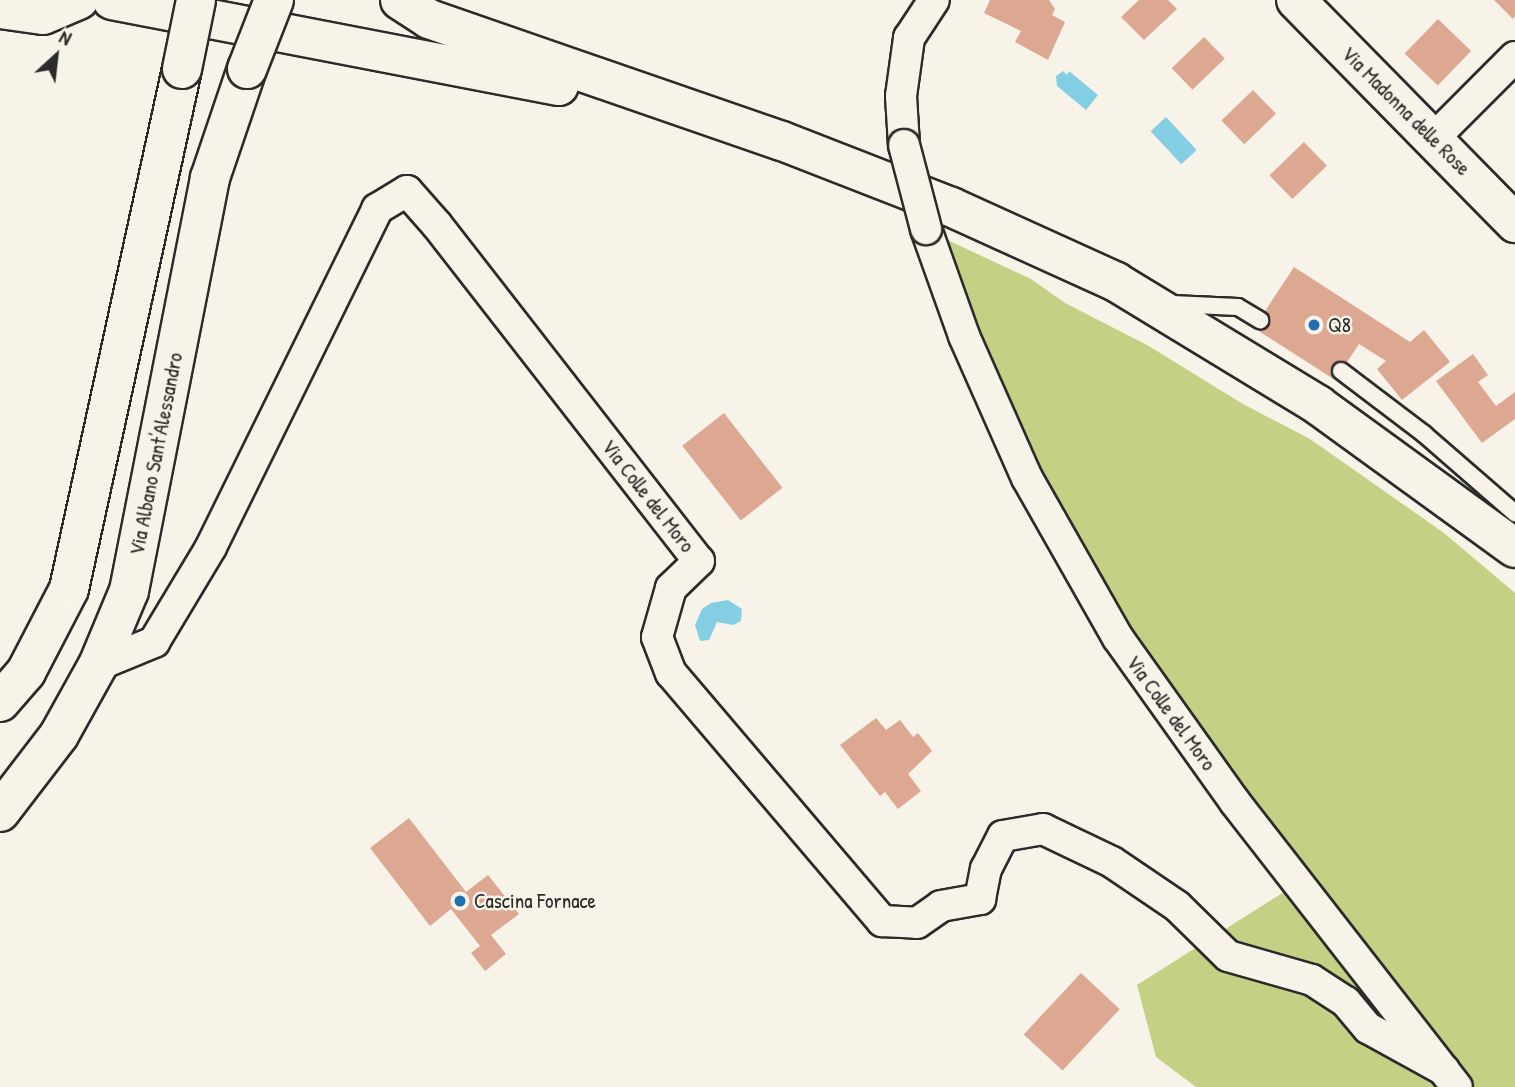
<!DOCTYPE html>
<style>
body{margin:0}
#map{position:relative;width:1515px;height:1087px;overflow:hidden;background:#f7f3e8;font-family:"Patrick Hand",sans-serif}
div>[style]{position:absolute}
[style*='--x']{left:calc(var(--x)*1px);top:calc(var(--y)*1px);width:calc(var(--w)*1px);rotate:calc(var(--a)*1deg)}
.green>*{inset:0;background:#c4d084}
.water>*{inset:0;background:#84cee4;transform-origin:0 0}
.building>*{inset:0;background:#dca891;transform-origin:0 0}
.roads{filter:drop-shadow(2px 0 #2b2b2b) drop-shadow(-2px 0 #2b2b2b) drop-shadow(0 2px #2b2b2b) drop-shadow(0 -2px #2b2b2b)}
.lane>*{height:16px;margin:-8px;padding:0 8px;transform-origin:8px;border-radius:8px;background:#f7f3e8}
.street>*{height:30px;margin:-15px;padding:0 15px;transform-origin:15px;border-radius:15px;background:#f7f3e8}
.secondary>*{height:38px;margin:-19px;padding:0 19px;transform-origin:19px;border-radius:19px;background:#f7f3e8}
.highway>*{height:38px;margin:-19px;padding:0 19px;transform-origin:19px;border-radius:19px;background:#f7f3e8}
.bridges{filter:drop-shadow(2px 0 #2b2b2b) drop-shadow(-2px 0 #2b2b2b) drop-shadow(0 2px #2b2b2b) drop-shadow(0 -2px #2b2b2b)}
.street-bridge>*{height:30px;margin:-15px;padding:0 15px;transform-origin:15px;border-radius:15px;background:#f7f3e8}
.secondary-bridge>*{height:38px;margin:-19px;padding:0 19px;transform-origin:19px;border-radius:19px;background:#f7f3e8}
.highway-bridge>*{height:38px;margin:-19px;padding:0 19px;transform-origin:19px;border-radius:19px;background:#f7f3e8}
.dots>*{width:19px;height:19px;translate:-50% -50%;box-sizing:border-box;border:4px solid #f7f3e8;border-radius:50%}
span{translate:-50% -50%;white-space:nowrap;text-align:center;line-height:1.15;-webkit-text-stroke:5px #f7f3e8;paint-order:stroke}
.street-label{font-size:21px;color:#2b2b2b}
.poi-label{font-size:21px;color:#2b2b2b}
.left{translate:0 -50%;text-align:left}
.north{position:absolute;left:21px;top:21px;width:70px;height:70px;-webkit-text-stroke:5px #f7f3e8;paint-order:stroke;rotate:27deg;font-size:19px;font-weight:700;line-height:28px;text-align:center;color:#2b2b2b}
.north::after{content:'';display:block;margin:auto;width:24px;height:32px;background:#2b2b2b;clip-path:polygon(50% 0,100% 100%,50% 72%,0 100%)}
</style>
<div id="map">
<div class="green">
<div style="clip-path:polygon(939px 236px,1031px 279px,1065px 303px,1147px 345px,1243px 404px,1310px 439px,1444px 533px,1515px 593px,1515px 1087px,1196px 1087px,1156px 1057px,1137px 985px,1301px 881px,1197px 746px,1057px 520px,991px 375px)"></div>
</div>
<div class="water">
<div style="clip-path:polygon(1063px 71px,1067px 75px,1069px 71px,1098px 95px,1086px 110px,1057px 86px,1056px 76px)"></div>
<div style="left:1166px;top:117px;width:45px;height:21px;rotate:47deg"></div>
<div style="clip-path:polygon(728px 600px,742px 609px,741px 621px,733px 625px,717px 622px,709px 640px,700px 641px,695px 625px,702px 609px,711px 603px)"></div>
</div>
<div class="building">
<div style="clip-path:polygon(990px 0,1049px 0,1055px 9px,1052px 15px,1065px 22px,1048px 60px,1015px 42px,1021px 31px,984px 13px)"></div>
<div style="clip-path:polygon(1139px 0,1168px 0,1177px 9px,1144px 40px,1121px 17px)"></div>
<div style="clip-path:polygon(1494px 0,1515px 0,1515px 16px,1513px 19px)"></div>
<div style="left:1438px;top:19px;width:46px;height:48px;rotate:44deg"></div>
<div style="left:1204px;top:37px;width:30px;height:45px;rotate:46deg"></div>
<div style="left:1253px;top:90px;width:33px;height:44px;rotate:46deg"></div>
<div style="left:1304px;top:142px;width:33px;height:48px;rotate:46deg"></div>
<div style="clip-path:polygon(1294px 267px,1410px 342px,1424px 330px,1450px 362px,1402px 400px,1377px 369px,1386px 361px,1359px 344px,1335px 380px,1254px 328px)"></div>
<div style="clip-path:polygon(1473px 354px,1488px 375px,1478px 382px,1496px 406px,1515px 392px,1515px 419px,1482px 443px,1436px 381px)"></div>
<div style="left:724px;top:413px;width:95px;height:53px;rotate:52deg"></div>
<div style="clip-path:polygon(876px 718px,886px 730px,900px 720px,913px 737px,918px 733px,932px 751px,908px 774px,921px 791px,898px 809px,885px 792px,880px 796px,840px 745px)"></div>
<div style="clip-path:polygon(409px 818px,466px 892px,488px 875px,519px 914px,491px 935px,506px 954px,485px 971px,471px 953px,480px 946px,451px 909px,430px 926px,370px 848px)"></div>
<div style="left:1081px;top:973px;width:53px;height:84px;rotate:43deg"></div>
</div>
<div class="roads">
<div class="lane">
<div style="--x:1172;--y:304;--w:66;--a:2.6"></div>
<div style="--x:1238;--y:307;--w:26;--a:31"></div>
<div style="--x:1341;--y:371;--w:104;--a:37.2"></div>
<div style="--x:1424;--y:434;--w:121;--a:41"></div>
</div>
<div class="street">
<div style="--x:1433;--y:139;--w:116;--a:-45"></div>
<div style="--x:904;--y:145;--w:49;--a:-93.5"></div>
<div style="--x:901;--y:96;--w:59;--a:-82.1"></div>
<div style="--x:909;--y:38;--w:45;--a:-56.7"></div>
<div style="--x:926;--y:229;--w:114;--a:70.4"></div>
<div style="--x:964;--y:336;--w:155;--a:66.1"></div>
<div style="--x:1027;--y:478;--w:184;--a:60.4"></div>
<div style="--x:1118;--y:638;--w:201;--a:54.5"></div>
<div style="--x:1235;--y:802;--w:361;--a:52.1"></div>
<div style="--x:98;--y:665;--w:61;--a:-22.3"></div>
<div style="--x:154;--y:642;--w:111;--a:-59"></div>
<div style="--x:211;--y:547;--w:377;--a:-63.8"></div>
<div style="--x:377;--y:209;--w:35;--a:-31"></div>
<div style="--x:407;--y:191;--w:45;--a:48.6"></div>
<div style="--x:437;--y:225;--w:426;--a:52.1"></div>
<div style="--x:699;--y:561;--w:39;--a:136"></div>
<div style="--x:671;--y:588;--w:51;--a:105.9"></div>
<div style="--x:657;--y:637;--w:39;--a:69"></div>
<div style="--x:671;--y:673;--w:326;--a:49.6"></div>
<div style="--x:882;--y:921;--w:35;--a:3"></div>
<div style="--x:917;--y:923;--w:29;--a:-35"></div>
<div style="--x:941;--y:906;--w:40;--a:-10"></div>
<div style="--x:980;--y:899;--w:31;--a:-79"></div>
<div style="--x:986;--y:869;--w:37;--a:-63"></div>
<div style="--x:1003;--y:836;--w:41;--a:-9.9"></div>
<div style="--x:1043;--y:829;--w:76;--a:25.6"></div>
<div style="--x:1112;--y:862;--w:78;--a:34.1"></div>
<div style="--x:1177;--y:906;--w:71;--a:44.4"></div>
<div style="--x:1228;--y:956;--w:87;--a:15.9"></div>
<div style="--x:1312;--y:980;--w:40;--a:32.9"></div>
<div style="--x:1346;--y:1002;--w:34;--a:50"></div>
<div style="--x:1368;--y:1028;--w:87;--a:28.9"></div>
</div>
<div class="secondary">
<div style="--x:1296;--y:0;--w:313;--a:45.5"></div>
<div style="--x:0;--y:812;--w:97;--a:-52.5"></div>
<div style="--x:59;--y:735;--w:80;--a:-60.9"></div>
<div style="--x:98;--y:665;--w:80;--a:-67.3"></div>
<div style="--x:129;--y:591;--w:421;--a:-78.9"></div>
<div style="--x:210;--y:178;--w:115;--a:-71.3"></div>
</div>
<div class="highway">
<div style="--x:112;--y:0;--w:455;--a:10.9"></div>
<div style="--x:400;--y:0;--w:35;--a:33"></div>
<div style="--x:429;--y:19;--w:373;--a:19.1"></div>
<div style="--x:782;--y:141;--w:181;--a:21.3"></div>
<div style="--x:951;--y:207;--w:181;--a:24.4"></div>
<div style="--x:1116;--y:282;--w:237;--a:31.3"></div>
<div style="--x:1318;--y:405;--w:243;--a:36"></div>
<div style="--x:0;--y:9;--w:43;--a:7.9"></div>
<div style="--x:43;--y:15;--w:39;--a:-23"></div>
<div style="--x:0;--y:702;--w:40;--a:-49"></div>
<div style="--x:26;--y:672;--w:93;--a:-62.6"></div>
<div style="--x:69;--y:589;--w:532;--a:-77.74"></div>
</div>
</div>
<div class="bridges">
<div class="street-bridge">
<div style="--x:904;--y:145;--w:87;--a:75.3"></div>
</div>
<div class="secondary-bridge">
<div style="--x:247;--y:69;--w:74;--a:-68.6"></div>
</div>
<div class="highway-bridge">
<div style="--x:182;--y:69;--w:70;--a:-78.5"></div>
</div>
</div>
<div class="dots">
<div style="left:1314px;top:325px;background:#1f6fb2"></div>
<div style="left:460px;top:901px;background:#1f6fb2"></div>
</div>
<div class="street-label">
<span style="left:1406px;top:111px;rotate:45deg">Via Madonna delle Rose</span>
<span style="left:156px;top:454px;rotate:-79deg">Via Albano Sant'Alessandro</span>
<span style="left:648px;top:496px;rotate:52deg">Via Colle del Moro</span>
<span style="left:1171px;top:713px;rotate:54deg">Via Colle del Moro</span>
</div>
<div class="poi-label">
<span class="left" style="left:1328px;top:325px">Q8</span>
<span class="left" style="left:474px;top:901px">Cascina Fornace</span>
</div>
<div class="north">N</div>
</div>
